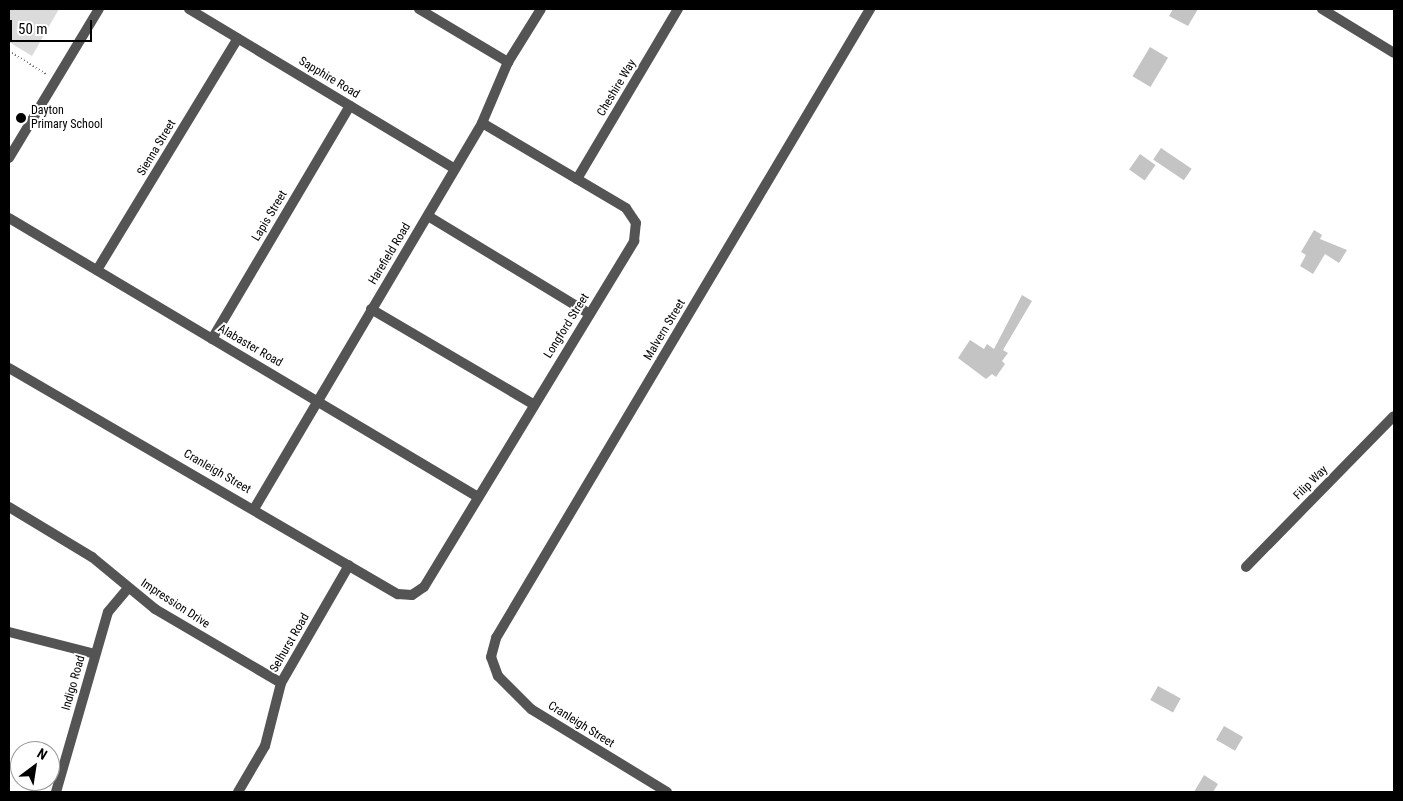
<!DOCTYPE html>
<style>
body{margin:0}
#map{position:relative;width:1403px;height:801px;overflow:hidden;background:#fff;font-family:"Roboto Condensed",sans-serif}
div>[style]{position:absolute}
[style*='--x']{left:calc(var(--x)*1px);top:calc(var(--y)*1px);width:calc(var(--w)*1px);rotate:calc(var(--a)*1deg)}
.green>*{inset:0;background:#dbdbdb}
.building>*{inset:0;background:#c4c4c4;transform-origin:0 0}
.path>*{height:2px;margin-top:-1px;transform-origin:0;background:repeating-linear-gradient(90deg,#767676 0 1px,transparent 0 3.5px)}
.minor>*{height:10px;margin:-5px;padding:0 5px;transform-origin:5px;border-radius:5px;background:#545454}
.tertiary>*{height:10px;margin:-5px;padding:0 5px;transform-origin:5px;border-radius:5px;background:#545454}
.dots>*{width:14px;height:14px;translate:-50% -50%;box-sizing:border-box;border:2px solid #fff;border-radius:50%}
span{translate:-50% -50%;white-space:nowrap;text-align:center;line-height:1.15;-webkit-text-stroke:4px #fff;paint-order:stroke}
.street-label{font-size:12px;color:#000}
.poi-label{font-size:12px;color:#000}
.left{translate:0 -50%;text-align:left}
.frame{position:absolute;inset:0;border:10px solid #000;pointer-events:none}
.north{position:absolute;left:10px;top:741px;width:50px;height:50px;box-sizing:border-box;background:#fff;border:1px solid #999;border-radius:50%;rotate:31deg;font-size:14px;font-weight:700;line-height:20px;text-align:center;color:#000}
.north::after{content:'';display:block;margin:auto;width:18px;height:22px;background:#000;clip-path:polygon(50% 0,100% 100%,50% 72%,0 100%)}
.scale{position:absolute;left:10px;top:20px;width:82px;height:22px;box-sizing:border-box;border:2px solid #000;border-top:0;padding-left:6px;font-size:15px;line-height:18px;white-space:nowrap;color:#000;-webkit-text-stroke:4px #fff;paint-order:stroke}
</style>
<div id="map">
<div class="green">
<div style="clip-path:polygon(9px 9px,59px 9px,32px 56px,9px 42px)"></div>
</div>
<div class="building">
<div style="clip-path:polygon(1173px 9px,1198px 9px,1188px 26px,1169px 16px)"></div>
<div style="left:1150px;top:47px;width:21px;height:34px;rotate:31deg"></div>
<div style="left:1161px;top:148px;width:37px;height:14px;rotate:34deg"></div>
<div style="left:1140px;top:154px;width:19px;height:19px;rotate:35deg"></div>
<div style="clip-path:polygon(1314px 230px,1322px 235px,1320px 239px,1347px 250px,1339px 263px,1325px 254px,1313px 274px,1300px 266px,1306px 255px,1301px 252px)"></div>
<div style="clip-path:polygon(1022px 295px,1032px 301px,1003px 350px,1008px 353px,1002px 361px,1005px 364px,996px 377px,992px 374px,986px 379px,958px 358px,970px 340px,984px 349px,987px 344px,994px 349px)"></div>
<div style="left:1158px;top:686px;width:26px;height:16px;rotate:29deg"></div>
<div style="left:1224px;top:726px;width:22px;height:16px;rotate:30deg"></div>
<div style="clip-path:polygon(1204px 775px,1218px 784px,1213px 792px,1194px 792px)"></div>
</div>
<div class="path">
<div style="--x:9;--y:51;--w:44;--a:31.9"></div>
</div>
<div class="minor">
<div style="--x:189;--y:9;--w:310;--a:31"></div>
<div style="--x:419;--y:9;--w:104;--a:30.8"></div>
<div style="--x:9;--y:158;--w:174;--a:-58.9"></div>
<div style="--x:577;--y:179;--w:198;--a:-59.3"></div>
<div style="--x:428;--y:216;--w:189;--a:31.2"></div>
<div style="--x:9;--y:218;--w:546;--a:30.75"></div>
<div style="--x:97;--y:270;--w:271;--a:-58.7"></div>
<div style="--x:371;--y:309;--w:188;--a:30.4"></div>
<div style="--x:212;--y:339;--w:271;--a:-59.4"></div>
<div style="--x:9;--y:368;--w:450;--a:30.2"></div>
<div style="--x:398;--y:594;--w:14;--a:4"></div>
<div style="--x:412;--y:595;--w:14;--a:-34"></div>
<div style="--x:424;--y:587;--w:405;--a:-58.7"></div>
<div style="--x:634;--y:241;--w:18;--a:-84"></div>
<div style="--x:636;--y:223;--w:18;--a:-124"></div>
<div style="--x:626;--y:208;--w:167;--a:-149.4"></div>
<div style="--x:9;--y:507;--w:97;--a:31.1"></div>
<div style="--x:92;--y:557;--w:82;--a:39.5"></div>
<div style="--x:155;--y:609;--w:146;--a:30.4"></div>
<div style="--x:254;--y:509;--w:448;--a:-59.4"></div>
<div style="--x:482;--y:123;--w:66;--a:-66.9"></div>
<div style="--x:508;--y:62;--w:62;--a:-58.1"></div>
<div style="--x:1246;--y:567;--w:211;--a:-45.6"></div>
<div style="--x:9;--y:632;--w:89;--a:14.3"></div>
<div style="--x:56;--y:792;--w:187;--a:-73.9"></div>
<div style="--x:108;--y:612;--w:31;--a:-50"></div>
<div style="--x:238;--y:792;--w:53;--a:-59.6"></div>
<div style="--x:265;--y:746;--w:65;--a:-75.7"></div>
<div style="--x:281;--y:683;--w:136;--a:-60"></div>
<div style="--x:667;--y:792;--w:159;--a:-148.6"></div>
<div style="--x:531;--y:709;--w:47;--a:-135"></div>
<div style="--x:498;--y:676;--w:20;--a:-110"></div>
<div style="--x:491;--y:657;--w:20;--a:-75"></div>
<div style="--x:496;--y:638;--w:732;--a:-59.26"></div>
</div>
<div class="tertiary">
<div style="--x:1322;--y:9;--w:84;--a:31.4"></div>
</div>
<div class="dots">
<div style="left:21px;top:118px;background:#000"></div>
</div>
<div class="street-label">
<span style="left:329px;top:78px;rotate:31deg">Sapphire Road</span>
<span style="left:617px;top:88px;rotate:-59deg">Cheshire Way</span>
<span style="left:157px;top:148px;rotate:-59deg">Sienna Street</span>
<span style="left:270px;top:216px;rotate:-59deg">Lapis Street</span>
<span style="left:390px;top:254px;rotate:-59deg">Harefield Road</span>
<span style="left:567px;top:326px;rotate:-58deg">Longford Street</span>
<span style="left:665px;top:330px;rotate:-59deg">Malvern Street</span>
<span style="left:250px;top:346px;rotate:30deg">Alabaster Road</span>
<span style="left:217px;top:472px;rotate:30deg">Cranleigh Street</span>
<span style="left:1311px;top:483px;rotate:-45deg">Filip Way</span>
<span style="left:175px;top:604px;rotate:33deg">Impression Drive</span>
<span style="left:290px;top:643px;rotate:-60deg">Selhurst Road</span>
<span style="left:74px;top:683px;rotate:-74deg">Indigo Road</span>
<span style="left:581px;top:725px;rotate:32deg">Cranleigh Street</span>
</div>
<div class="poi-label">
<span class="left" style="left:31px;top:118px">Dayton<br>Primary School</span>
</div>
<div class="frame"></div>
<div class="north">N</div>
<div class="scale">50 m</div>
</div>
